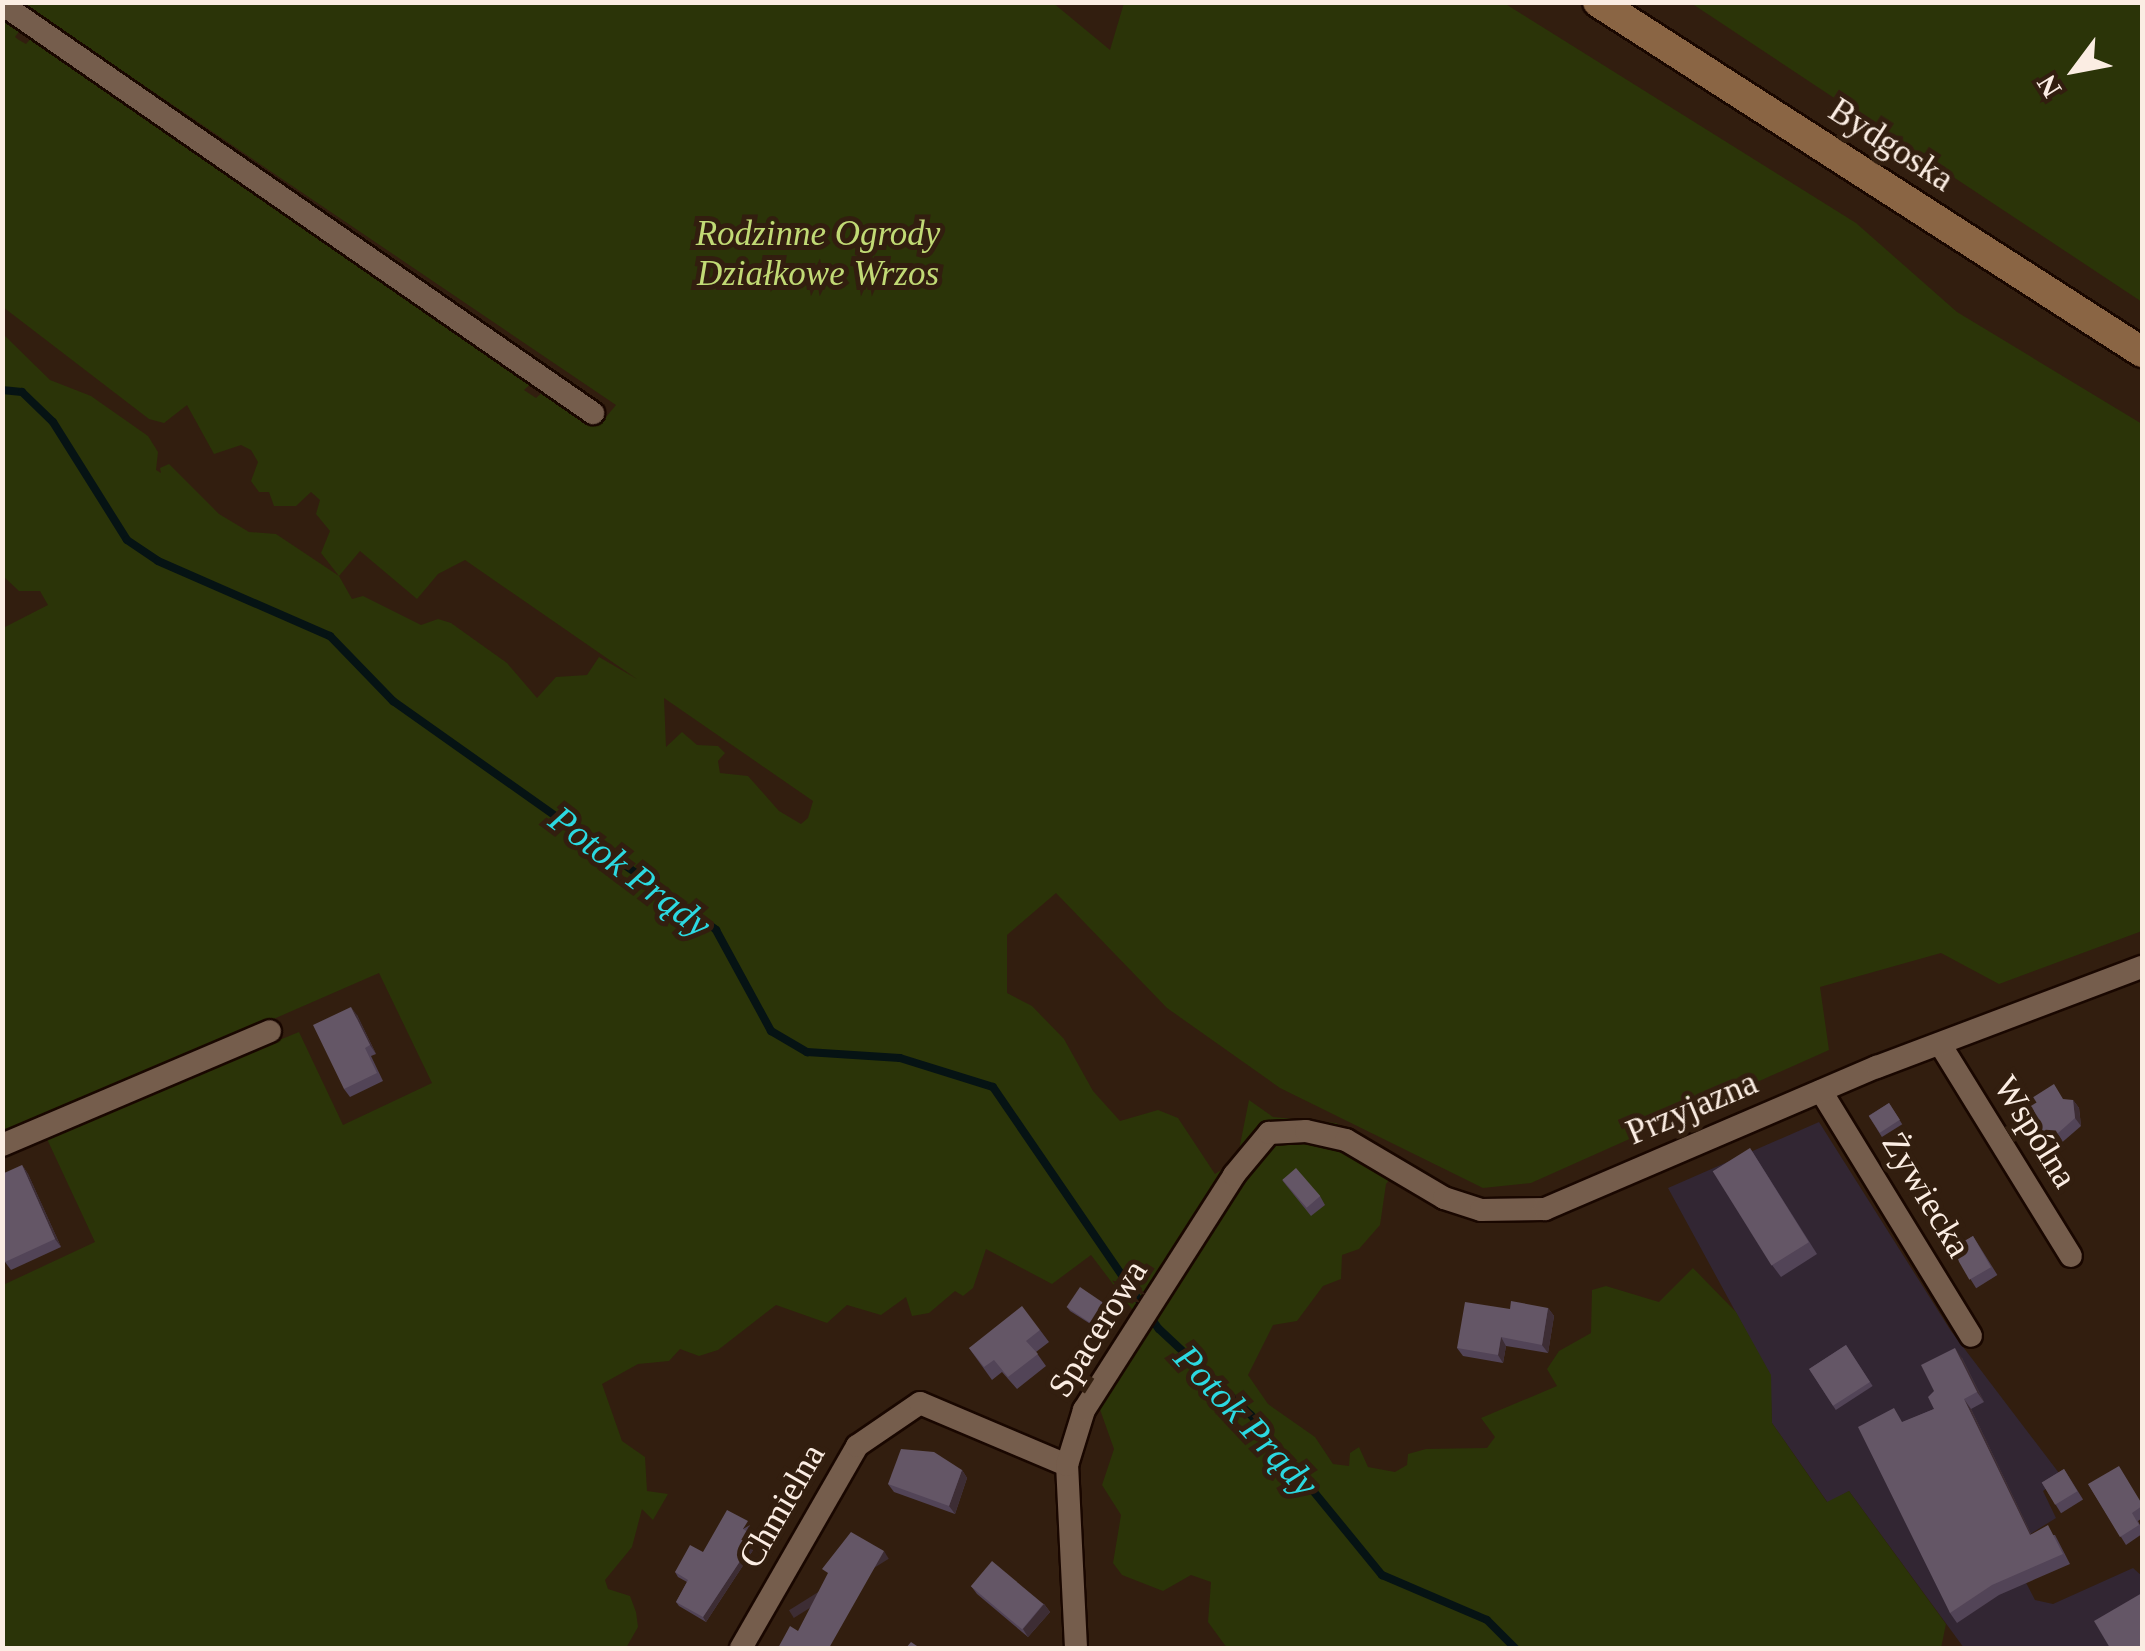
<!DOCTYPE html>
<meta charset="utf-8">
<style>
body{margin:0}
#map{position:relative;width:2145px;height:1651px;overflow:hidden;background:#321e0f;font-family:Georgia,serif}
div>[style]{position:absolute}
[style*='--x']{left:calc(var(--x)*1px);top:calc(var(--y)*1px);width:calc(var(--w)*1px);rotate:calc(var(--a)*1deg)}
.industrial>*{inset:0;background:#322633}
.green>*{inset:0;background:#2b3408}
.stream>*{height:8px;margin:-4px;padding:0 4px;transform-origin:4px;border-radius:4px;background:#061314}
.roads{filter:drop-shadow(2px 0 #190700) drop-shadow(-2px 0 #190700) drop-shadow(0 2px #190700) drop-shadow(0 -2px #190700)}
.street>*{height:22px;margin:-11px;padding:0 11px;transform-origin:11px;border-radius:11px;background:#755d4c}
.secondary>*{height:30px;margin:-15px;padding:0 15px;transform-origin:15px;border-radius:15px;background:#8a6544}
.wall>*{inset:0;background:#524457;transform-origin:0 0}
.shaded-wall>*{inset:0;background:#3d2d34;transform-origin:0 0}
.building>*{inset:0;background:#645666;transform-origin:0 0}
span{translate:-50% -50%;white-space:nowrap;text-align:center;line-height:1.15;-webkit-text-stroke:10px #321e0f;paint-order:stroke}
.street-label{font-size:35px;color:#fbede3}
.park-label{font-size:35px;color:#c1da75;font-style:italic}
.water-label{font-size:38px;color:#2cd9e1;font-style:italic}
.frame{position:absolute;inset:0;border:5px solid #fbede3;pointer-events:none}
.north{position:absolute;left:2025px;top:20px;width:100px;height:100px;-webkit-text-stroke:8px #321e0f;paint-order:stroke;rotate:238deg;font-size:28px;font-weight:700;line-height:40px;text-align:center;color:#fbede3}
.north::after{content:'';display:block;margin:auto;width:35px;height:45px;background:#fbede3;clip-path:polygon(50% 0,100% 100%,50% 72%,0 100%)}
</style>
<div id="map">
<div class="industrial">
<div style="clip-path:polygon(1819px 1122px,1951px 1331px,2062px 1477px,2043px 1491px,2056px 1518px,2008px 1548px,2035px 1600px,2053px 1604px,2133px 1568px,2142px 1576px,2142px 1648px,1964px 1648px,1849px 1491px,1828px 1503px,1772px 1423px,1770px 1375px,1668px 1188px)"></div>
</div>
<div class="green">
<div style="clip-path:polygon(evenodd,1052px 2px,1110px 50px,1124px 3px,1504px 3px,1856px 223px,1957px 312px,2142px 424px,2142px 931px,1999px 984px,1941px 953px,1820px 987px,1829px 1050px,1531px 1183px,1483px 1188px,1280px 1088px,1167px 1008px,1056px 893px,1007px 935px,1007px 993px,1032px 1006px,1064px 1039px,1093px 1091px,1120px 1121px,1158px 1110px,1178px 1118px,1215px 1174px,1237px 1160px,1249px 1100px,1273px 1117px,1336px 1123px,1404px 1161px,1386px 1184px,1380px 1225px,1359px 1249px,1342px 1255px,1341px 1279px,1323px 1286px,1297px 1321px,1273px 1325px,1248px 1375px,1268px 1404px,1315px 1437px,1333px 1464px,1349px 1466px,1350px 1453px,1359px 1447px,1368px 1467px,1395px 1472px,1407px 1465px,1408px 1454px,1426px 1449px,1487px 1448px,1495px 1437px,1481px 1418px,1557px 1386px,1547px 1369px,1559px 1351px,1591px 1333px,1592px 1290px,1606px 1286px,1659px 1302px,1693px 1268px,1736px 1312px,1771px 1375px,1772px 1423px,1827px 1502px,1849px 1491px,1946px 1624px,1941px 1648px,1227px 1648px,1208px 1622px,1211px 1582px,1191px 1575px,1163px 1591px,1122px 1575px,1113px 1563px,1121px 1515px,1102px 1485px,1114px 1449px,1098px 1404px,1138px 1317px,1091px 1255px,1052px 1284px,986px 1249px,973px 1288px,963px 1296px,955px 1291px,929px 1313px,912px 1316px,906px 1297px,881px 1315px,847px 1305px,827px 1323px,776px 1305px,718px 1350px,699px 1356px,680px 1349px,669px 1361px,638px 1364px,602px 1384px,622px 1441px,645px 1457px,647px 1491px,668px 1494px,653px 1520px,642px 1509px,632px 1547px,605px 1580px,608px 1589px,630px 1596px,636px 1612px,638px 1627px,626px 1648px,3px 1648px,3px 1285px,95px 1242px,47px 1139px,3px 1159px,3px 1152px,299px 1032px,343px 1125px,432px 1083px,379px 973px,3px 1137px,3px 628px,48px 605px,40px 591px,19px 591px,3px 576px,2px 333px,50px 380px,91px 396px,148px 436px,158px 452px,156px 470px,161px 473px,160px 468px,169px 464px,219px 514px,249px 532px,276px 534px,339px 576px,352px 599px,363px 596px,421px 625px,438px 619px,451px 623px,507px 663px,537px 698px,556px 677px,587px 675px,599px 657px,637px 679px,465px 560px,438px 574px,417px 599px,360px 551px,339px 576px,321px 553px,330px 531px,316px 514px,320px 500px,311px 492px,296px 506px,274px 506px,269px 492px,259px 492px,251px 481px,258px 462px,251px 450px,241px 445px,214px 454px,187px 405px,164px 423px,149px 419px,3px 307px,3px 14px,22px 27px,15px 37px,19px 40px,26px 44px,34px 35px,536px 379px,524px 390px,536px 398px,546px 389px,601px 423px,616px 405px,22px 3px,1052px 2px,664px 698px,813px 801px,808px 818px,801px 824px,779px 811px,748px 776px,720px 773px,718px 761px,725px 753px,718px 746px,697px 745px,682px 732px,666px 747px,664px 698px)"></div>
<div style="clip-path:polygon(1691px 3px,2142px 3px,2142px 302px)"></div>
</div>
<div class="stream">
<div style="--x:2;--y:390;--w:20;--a:6"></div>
<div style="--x:22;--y:392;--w:43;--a:44.1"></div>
<div style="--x:53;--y:422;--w:139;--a:57.9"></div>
<div style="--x:127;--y:540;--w:37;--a:34"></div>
<div style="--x:158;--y:561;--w:188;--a:23.6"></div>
<div style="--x:330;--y:636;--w:91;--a:45.9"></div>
<div style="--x:393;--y:701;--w:396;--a:35.3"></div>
<div style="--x:716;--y:930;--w:115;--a:61.4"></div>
<div style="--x:771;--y:1031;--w:42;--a:30.3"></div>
<div style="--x:807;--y:1052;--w:93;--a:3.7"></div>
<div style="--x:900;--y:1058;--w:97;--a:17.3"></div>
<div style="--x:993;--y:1087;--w:293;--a:55.6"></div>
<div style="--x:1159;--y:1329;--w:126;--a:43.1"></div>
<div style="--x:1251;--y:1415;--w:207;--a:50.7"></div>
<div style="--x:1382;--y:1575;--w:114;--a:23.2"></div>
<div style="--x:1487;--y:1620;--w:40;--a:45"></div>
</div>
<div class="roads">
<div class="street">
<div style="--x:2;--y:4;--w:719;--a:34.69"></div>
<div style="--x:1940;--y:1044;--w:249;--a:58.3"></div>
<div style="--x:1821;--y:1091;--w:287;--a:58.5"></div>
<div style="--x:2;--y:1145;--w:291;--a:-23"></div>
<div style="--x:741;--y:1648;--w:233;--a:-60.1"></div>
<div style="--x:857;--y:1446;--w:76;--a:-34.3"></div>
<div style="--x:920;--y:1403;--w:160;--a:22.9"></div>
<div style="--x:1076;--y:1648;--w:183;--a:-92.8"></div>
<div style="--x:1067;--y:1465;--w:58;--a:-72.8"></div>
<div style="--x:1084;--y:1410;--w:279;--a:-57.4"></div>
<div style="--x:1234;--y:1175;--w:55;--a:-50.2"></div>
<div style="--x:1269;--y:1133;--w:37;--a:-3"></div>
<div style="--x:1306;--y:1131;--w:41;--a:12.7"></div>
<div style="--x:1346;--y:1140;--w:114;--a:30.6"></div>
<div style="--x:1444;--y:1198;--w:39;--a:18"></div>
<div style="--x:1481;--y:1210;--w:64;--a:-0.9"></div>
<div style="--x:1545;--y:1209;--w:361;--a:-23.2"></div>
<div style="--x:1877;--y:1067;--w:283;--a:-20.7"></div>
</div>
<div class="secondary">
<div style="--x:1598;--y:2;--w:647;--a:32.76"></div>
</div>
</div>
<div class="wall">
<div style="clip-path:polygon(357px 1015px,376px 1054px,371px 1056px,383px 1081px,350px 1097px,344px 1089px)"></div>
<div style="clip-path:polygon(2073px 1100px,2079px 1108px,2081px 1126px,2044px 1158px,2013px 1110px)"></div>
<div style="left:1889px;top:1103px;width:25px;height:24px;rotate:58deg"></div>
<div style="clip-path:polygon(1750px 1148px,1817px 1254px,1781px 1277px,1772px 1265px)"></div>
<div style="clip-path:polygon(22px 1165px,28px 1174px,61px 1247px,11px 1270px,5px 1262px)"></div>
<div style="clip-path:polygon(1282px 1180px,1320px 1196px,1325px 1205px,1311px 1216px)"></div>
<div style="left:1973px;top:1236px;width:46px;height:25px;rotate:58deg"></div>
<div style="clip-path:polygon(1067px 1307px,1113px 1311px,1100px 1330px,1070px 1311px)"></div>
<div style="clip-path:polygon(1548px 1308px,1554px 1316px,1548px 1353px,1506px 1346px,1503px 1363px,1463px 1356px,1457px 1348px,1510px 1309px)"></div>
<div style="clip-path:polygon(1040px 1330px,1049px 1342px,1036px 1352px,1046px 1366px,1017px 1389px,1002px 1372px,992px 1380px,969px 1348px)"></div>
<div style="left:1846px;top:1345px;width:49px;height:44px;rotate:57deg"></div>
<div style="clip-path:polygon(1962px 1358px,1984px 1402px,1971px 1409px,2031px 1534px,2055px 1535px,2070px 1564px,1999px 1595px,1957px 1623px,1950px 1613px,1903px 1422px,1934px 1409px)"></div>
<div style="left:2064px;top:1469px;width:36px;height:26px;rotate:58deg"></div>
<div style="clip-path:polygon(962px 1470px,967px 1478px,955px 1514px,894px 1492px,888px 1484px)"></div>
<div style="clip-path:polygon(2088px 1484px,2142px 1503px,2142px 1518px,2138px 1521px,2142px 1529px,2142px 1534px,2126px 1545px)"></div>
<div style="clip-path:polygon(750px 1525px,747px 1532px,756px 1537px,759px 1541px,706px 1622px,679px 1606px,676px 1602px,687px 1582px,678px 1577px,675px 1572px,703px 1552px)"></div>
<div style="clip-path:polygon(971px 1586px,1044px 1604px,1050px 1612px,1028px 1637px,977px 1594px)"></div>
</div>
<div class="shaded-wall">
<div style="clip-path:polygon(351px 1007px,357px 1015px,376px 1054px,370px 1045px)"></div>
<div style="clip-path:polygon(2073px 1100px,2079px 1108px,2081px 1126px,2075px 1118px)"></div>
<div style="clip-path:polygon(22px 1165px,28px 1174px,61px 1247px,55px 1239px)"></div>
<div style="left:1110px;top:1307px;width:5px;height:23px;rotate:53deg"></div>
<div style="clip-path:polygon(1548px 1308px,1554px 1316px,1548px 1353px,1542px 1345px)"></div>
<div style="clip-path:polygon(1501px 1337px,1506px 1346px,1503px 1363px,1498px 1355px)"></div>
<div style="clip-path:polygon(1955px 1348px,1962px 1358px,1984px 1402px,1977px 1392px)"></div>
<div style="clip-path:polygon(1964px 1399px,1971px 1409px,2036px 1544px,2030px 1535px)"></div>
<div style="clip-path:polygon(962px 1470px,967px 1478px,955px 1514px,949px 1506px)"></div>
<div style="clip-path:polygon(756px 1537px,759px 1541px,706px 1622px,703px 1617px)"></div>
<div style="left:884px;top:1551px;width:9px;height:112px;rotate:58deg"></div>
<div style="clip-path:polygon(1044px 1604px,1050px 1612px,1028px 1637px,1023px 1629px)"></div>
</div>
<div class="building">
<div style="clip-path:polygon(351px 1007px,370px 1045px,365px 1048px,377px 1073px,344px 1089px,313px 1025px)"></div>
<div style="clip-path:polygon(2054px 1084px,2063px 1099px,2073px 1100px,2075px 1118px,2039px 1150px,2013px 1110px)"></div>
<div style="left:1889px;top:1103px;width:20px;height:24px;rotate:57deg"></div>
<div style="left:1750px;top:1148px;width:111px;height:44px;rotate:58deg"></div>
<div style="clip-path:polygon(22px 1165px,55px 1239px,5px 1262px,2px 1256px,2px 1174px)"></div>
<div style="left:1296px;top:1168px;width:37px;height:18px;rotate:49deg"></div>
<div style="left:1973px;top:1236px;width:36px;height:25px;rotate:60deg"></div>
<div style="left:1080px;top:1287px;width:36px;height:24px;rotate:34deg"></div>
<div style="clip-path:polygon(1511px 1301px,1548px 1308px,1542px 1345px,1501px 1337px,1498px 1355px,1457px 1348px,1465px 1302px,1510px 1309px)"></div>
<div style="clip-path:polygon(1022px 1306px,1040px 1330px,1026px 1341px,1038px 1354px,1008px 1377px,994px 1360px,984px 1367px,969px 1348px)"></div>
<div style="left:1846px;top:1345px;width:44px;height:44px;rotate:57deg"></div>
<div style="clip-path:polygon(1955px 1348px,1977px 1392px,1964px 1399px,2030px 1535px,2048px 1525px,2063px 1554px,1992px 1585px,1950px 1613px,1858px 1427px,1894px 1408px,1902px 1422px,1934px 1409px,1928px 1397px,1934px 1391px,1921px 1365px)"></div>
<div style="clip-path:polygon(901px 1449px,934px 1452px,962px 1470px,949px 1506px,888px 1484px)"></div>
<div style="clip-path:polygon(2119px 1466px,2142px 1504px,2142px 1506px,2132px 1513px,2139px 1525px,2120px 1537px,2088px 1484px)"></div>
<div style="left:2064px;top:1469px;width:26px;height:26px;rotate:59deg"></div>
<div style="clip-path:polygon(727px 1510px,748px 1521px,743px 1529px,756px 1537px,703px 1617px,676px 1602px,688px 1580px,675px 1572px,690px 1545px,703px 1552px)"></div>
<div style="clip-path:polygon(851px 1532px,884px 1551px,829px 1648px,778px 1648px,790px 1626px,798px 1631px,828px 1573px,822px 1569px)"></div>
<div style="left:992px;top:1561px;width:67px;height:33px;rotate:40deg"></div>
<div style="clip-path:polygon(2142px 1593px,2142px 1648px,2110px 1648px,2094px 1621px)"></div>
<div style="clip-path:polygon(911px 1642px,920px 1648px,906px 1648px)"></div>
</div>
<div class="street-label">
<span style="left:1891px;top:145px;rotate:33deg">Bydgoska</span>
<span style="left:1692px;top:1108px;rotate:-23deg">Przyjazna</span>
<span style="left:2035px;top:1132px;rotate:58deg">Wspólna</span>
<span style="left:1926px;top:1195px;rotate:59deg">Żywiecka</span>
<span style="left:1098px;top:1329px;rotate:-58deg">Spacerowa</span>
<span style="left:782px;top:1506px;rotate:-60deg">Chmielna</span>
</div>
<div class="park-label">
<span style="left:818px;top:254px">Rodzinne Ogrody<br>Działkowe Wrzos</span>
</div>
<div class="water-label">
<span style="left:630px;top:872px;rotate:37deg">Potok Prądy</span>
<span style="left:1246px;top:1421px;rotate:47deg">Potok Prądy</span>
</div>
<div class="frame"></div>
<div class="north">N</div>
</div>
